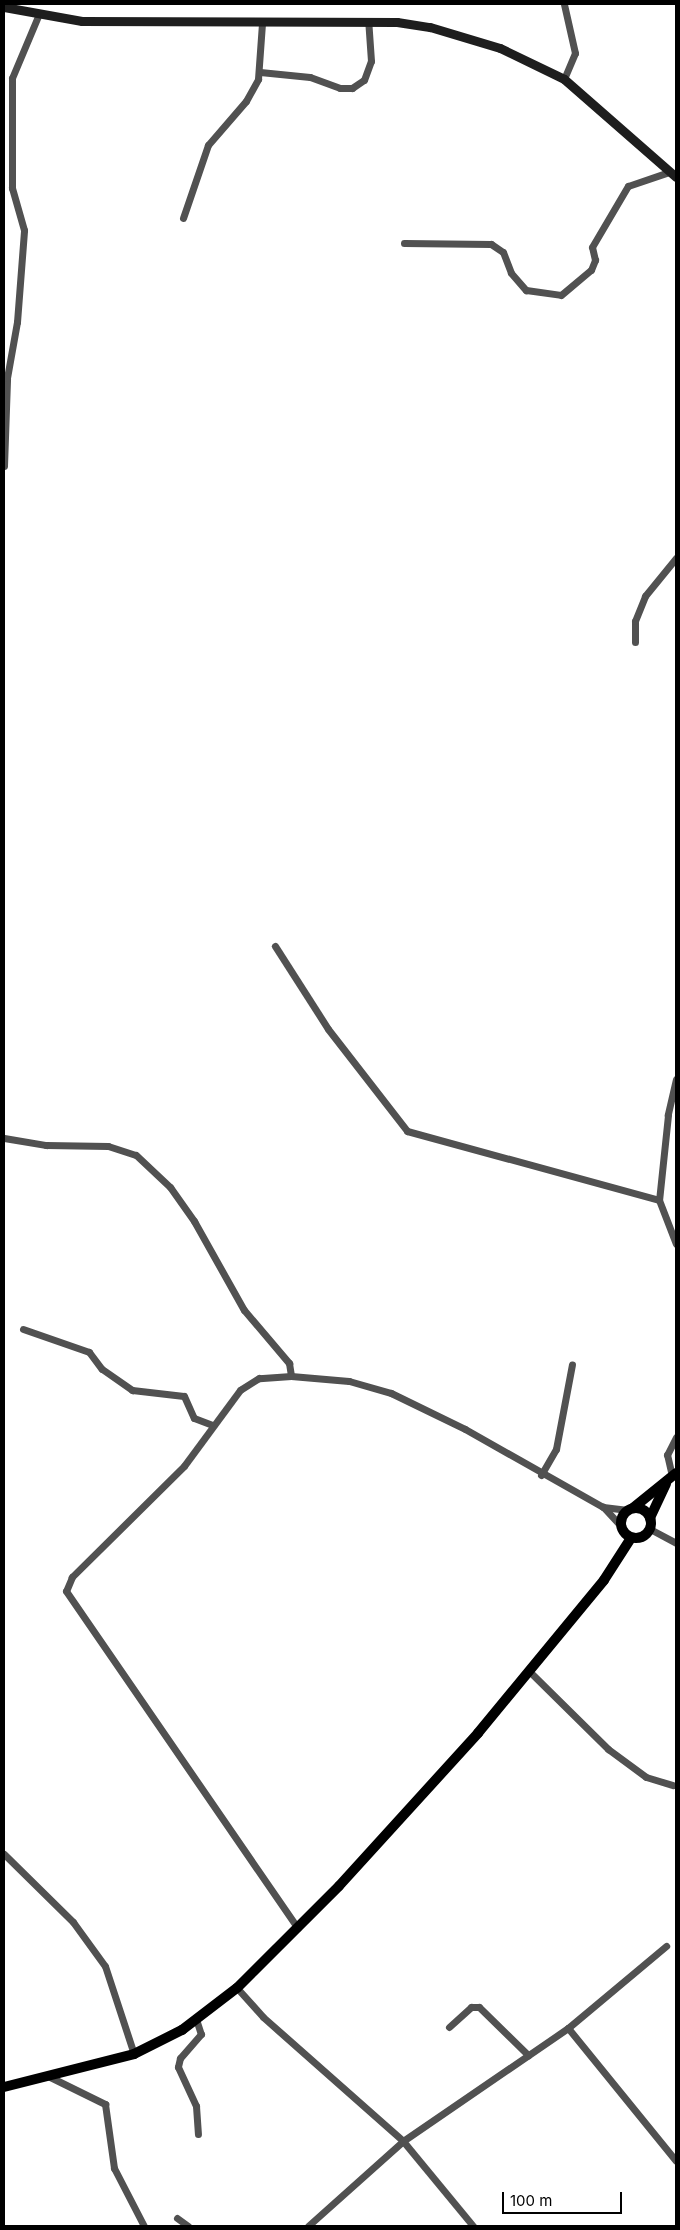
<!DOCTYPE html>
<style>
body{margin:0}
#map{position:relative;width:680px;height:2230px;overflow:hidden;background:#fff;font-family:Inter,sans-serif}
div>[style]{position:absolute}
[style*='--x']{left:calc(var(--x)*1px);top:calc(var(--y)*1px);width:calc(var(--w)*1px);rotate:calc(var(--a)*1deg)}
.street>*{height:7px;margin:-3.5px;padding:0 3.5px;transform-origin:3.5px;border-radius:3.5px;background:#515151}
.secondary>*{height:9px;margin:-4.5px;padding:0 4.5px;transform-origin:4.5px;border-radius:4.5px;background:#1e1e1e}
.primary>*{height:10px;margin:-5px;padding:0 5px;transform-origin:5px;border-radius:5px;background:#000}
.primary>.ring{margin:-5px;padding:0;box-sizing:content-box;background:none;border:10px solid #000;border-radius:50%}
span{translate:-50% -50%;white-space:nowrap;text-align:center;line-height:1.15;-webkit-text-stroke:4px #fff;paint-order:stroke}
.frame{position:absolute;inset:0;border:5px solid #000;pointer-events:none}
.scale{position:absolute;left:502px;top:2192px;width:120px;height:22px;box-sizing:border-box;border:2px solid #000;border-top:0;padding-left:6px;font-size:15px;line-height:18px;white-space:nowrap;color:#000;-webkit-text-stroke:4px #fff;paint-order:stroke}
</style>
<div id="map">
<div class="street">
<div style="--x:260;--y:72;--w:50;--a:5.7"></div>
<div style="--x:310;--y:77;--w:32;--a:20"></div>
<div style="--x:340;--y:88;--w:12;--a:0"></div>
<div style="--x:352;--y:88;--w:14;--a:-34"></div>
<div style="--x:364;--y:80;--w:20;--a:-70"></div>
<div style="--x:371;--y:61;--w:39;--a:-94"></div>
<div style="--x:564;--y:79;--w:28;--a:-67"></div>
<div style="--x:575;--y:53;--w:50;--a:-102.7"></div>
<div style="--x:183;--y:218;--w:77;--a:-71.1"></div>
<div style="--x:208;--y:145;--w:58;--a:-49.2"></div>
<div style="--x:246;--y:101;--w:25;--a:-61"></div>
<div style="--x:258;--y:79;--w:56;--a:-85.9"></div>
<div style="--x:404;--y:243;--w:87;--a:0.7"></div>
<div style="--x:491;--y:244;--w:14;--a:34"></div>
<div style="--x:503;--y:252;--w:22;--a:69"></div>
<div style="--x:511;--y:273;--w:23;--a:49"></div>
<div style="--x:526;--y:290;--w:35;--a:8"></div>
<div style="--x:561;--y:295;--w:39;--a:-40"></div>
<div style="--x:591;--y:270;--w:11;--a:-68"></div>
<div style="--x:595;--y:260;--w:13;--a:-103"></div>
<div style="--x:592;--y:247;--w:71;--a:-59.5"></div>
<div style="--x:628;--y:186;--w:43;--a:-18.9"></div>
<div style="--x:4;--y:466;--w:88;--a:-88"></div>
<div style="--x:7;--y:378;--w:57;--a:-79.9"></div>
<div style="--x:17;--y:322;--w:92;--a:-85.6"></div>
<div style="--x:24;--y:230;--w:44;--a:-105.9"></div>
<div style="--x:12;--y:188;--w:110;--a:-90"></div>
<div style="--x:12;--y:78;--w:67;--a:-67.2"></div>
<div style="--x:635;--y:642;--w:21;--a:-90"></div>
<div style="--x:635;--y:621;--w:27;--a:-68"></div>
<div style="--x:645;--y:596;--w:49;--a:-50.8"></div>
<div style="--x:275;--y:946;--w:98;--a:57.4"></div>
<div style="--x:328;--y:1029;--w:129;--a:52.2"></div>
<div style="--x:407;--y:1131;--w:261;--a:15.3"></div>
<div style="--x:676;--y:1079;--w:37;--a:103"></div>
<div style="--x:668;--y:1115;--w:85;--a:96"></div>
<div style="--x:659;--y:1200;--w:47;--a:68.9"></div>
<div style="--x:4;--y:1138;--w:43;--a:9.5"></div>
<div style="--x:46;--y:1145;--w:62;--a:0.9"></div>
<div style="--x:108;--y:1146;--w:29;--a:18"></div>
<div style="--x:136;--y:1155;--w:47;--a:43.3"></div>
<div style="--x:170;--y:1187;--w:42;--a:54.8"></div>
<div style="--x:194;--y:1221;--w:102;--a:60.7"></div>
<div style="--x:244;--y:1310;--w:70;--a:49.7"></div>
<div style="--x:289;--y:1363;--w:13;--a:81"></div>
<div style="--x:291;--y:1376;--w:58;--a:4.9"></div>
<div style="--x:349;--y:1381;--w:44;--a:15.9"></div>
<div style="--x:391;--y:1393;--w:82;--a:25.9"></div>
<div style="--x:465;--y:1429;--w:159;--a:29.5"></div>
<div style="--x:23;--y:1329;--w:70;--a:19.2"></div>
<div style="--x:89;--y:1352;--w:21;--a:53"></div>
<div style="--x:102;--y:1369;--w:37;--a:35"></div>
<div style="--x:132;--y:1390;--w:52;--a:6.6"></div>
<div style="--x:184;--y:1396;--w:24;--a:66"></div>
<div style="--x:194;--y:1418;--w:19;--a:21"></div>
<div style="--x:291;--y:1376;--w:32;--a:176"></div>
<div style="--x:259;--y:1378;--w:22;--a:148"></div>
<div style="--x:240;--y:1390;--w:94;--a:126.4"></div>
<div style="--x:184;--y:1466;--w:158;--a:135.3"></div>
<div style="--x:72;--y:1577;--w:15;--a:113"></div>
<div style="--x:66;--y:1591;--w:409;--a:55.5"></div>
<div style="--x:541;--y:1475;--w:30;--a:-60"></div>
<div style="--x:556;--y:1449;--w:86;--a:-79.3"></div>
<div style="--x:672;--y:1476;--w:22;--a:-103"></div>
<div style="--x:667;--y:1455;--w:20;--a:-63"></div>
<div style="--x:620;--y:1525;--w:25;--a:-133"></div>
<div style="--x:603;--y:1507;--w:25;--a:7"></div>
<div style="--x:650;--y:1529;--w:30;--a:28"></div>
<div style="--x:530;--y:1672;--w:110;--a:44.6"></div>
<div style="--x:608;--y:1749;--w:47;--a:36.4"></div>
<div style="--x:646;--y:1777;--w:28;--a:17"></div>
<div style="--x:4;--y:1854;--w:97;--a:44.6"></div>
<div style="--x:73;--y:1922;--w:54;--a:54"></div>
<div style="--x:105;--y:1966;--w:93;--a:71.8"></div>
<div style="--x:237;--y:1988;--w:39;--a:48"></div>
<div style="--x:263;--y:2017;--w:187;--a:41.5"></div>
<div style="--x:403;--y:2141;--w:110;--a:50.5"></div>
<div style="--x:196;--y:2019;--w:16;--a:72"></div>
<div style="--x:201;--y:2034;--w:32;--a:131"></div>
<div style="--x:180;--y:2058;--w:9;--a:103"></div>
<div style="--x:178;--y:2067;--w:43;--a:65.2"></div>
<div style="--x:196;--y:2106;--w:28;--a:86"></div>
<div style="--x:449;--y:2027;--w:30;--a:-42"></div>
<div style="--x:471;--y:2007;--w:8;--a:0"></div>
<div style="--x:479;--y:2007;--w:69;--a:44.4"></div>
<div style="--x:568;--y:2028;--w:128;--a:-39.9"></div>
<div style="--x:48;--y:2076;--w:64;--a:26.2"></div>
<div style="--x:105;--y:2104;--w:65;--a:82"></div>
<div style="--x:114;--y:2168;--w:65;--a:62.7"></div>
<div style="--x:177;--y:2218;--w:14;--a:36"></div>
<div style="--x:308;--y:2226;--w:127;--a:-41.8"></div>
<div style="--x:403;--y:2141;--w:200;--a:-34.4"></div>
<div style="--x:568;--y:2028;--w:171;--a:50.9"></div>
</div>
<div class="secondary">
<div style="--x:4;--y:7;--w:79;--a:10.2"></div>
<div style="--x:82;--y:21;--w:315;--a:0.2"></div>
<div style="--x:397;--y:22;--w:33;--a:9"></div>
<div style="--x:430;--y:27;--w:73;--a:16.7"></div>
<div style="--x:500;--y:48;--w:71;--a:25.8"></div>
<div style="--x:564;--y:79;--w:149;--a:41.2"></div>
</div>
<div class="primary">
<div class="ring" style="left:621px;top:1508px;width:20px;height:20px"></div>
<div style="--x:633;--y:1508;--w:55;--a:-39.1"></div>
<div style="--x:650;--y:1518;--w:38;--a:-65"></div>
<div style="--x:4;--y:2087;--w:134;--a:-14.2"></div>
<div style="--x:134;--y:2054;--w:54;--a:-26.6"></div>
<div style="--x:182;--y:2030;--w:69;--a:-37.4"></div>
<div style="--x:237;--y:1988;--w:144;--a:-45"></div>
<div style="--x:339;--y:1886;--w:207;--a:-47.7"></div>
<div style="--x:478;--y:1733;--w:198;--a:-50.5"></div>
<div style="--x:604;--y:1580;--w:50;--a:-57.3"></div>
</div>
<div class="frame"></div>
<div class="scale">100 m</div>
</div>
